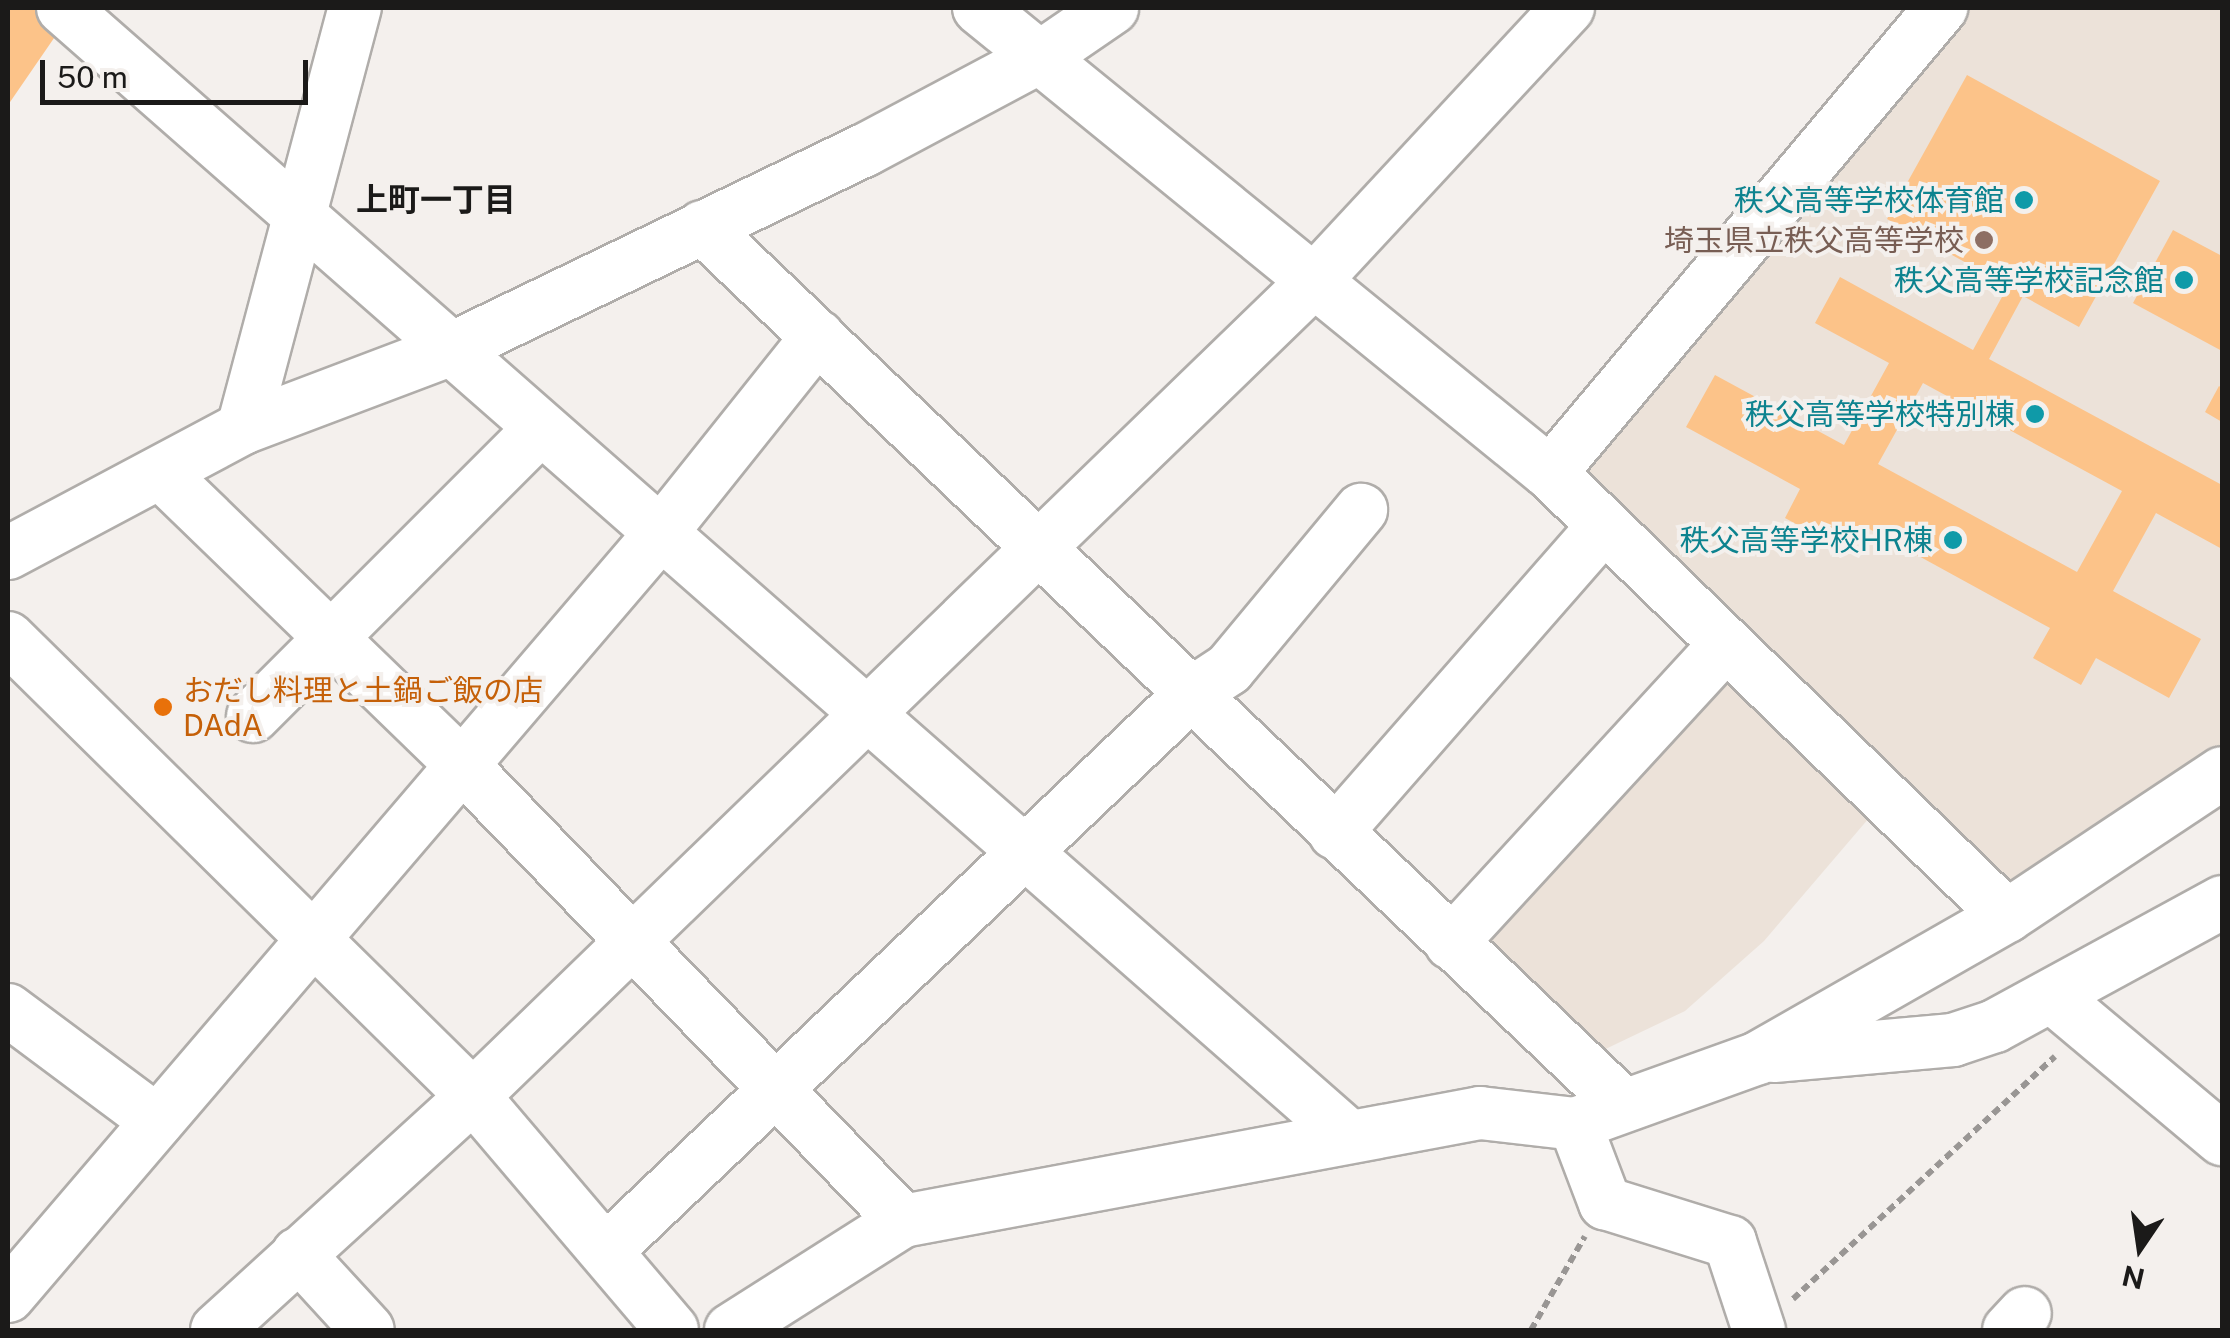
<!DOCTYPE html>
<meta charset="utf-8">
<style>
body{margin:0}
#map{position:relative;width:2230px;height:1338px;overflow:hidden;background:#f4f0ed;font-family:"Public Sans","Noto Sans JP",sans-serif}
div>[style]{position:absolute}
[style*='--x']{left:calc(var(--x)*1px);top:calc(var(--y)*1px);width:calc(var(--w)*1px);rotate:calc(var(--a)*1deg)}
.built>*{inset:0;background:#ece2d9}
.building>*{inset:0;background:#fcc389}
.path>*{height:6px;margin-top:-3px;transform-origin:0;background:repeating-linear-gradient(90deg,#999694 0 8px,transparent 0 13px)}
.roads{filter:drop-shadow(2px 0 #b0adaa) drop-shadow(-2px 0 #b0adaa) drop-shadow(0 2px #b0adaa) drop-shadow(0 -2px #b0adaa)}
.minor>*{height:52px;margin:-26px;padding:0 26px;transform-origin:26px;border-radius:26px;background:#fff}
.dots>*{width:28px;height:28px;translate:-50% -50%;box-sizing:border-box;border:5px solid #f4f0ed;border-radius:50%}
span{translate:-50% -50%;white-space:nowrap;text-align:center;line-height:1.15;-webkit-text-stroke:8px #f4f0ed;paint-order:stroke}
.culture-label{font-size:30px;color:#0d838f}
.right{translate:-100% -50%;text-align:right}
.education-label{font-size:30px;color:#785e54}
.food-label{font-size:30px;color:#c56008}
.left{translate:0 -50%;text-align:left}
.neighbourhood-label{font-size:32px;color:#1b1a19;font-weight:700}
.frame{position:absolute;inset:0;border:10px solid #1b1a19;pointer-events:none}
.north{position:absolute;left:2090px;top:1198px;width:100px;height:100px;-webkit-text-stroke:8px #f4f0ed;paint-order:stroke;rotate:193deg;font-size:28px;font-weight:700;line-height:40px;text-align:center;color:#1b1a19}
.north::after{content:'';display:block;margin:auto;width:35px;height:45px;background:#1b1a19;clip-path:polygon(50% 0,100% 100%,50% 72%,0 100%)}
.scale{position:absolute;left:40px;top:60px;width:268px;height:45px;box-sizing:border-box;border:5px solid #1b1a19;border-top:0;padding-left:12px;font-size:30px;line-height:35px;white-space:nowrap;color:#1b1a19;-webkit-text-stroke:8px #f4f0ed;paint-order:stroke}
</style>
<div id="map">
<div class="built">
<div style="clip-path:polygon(1941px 8px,2222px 8px,2222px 773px,2007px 916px,1550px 473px)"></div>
<div style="clip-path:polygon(1712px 640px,1881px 804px,1764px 941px,1685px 1011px,1593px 1055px,1462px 930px)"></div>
</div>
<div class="building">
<div style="clip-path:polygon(8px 8px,40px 8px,63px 25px,8px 105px)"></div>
<div style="clip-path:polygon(evenodd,1967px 75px,2160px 181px,2079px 327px,2023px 296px,1989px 359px,2222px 485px,2222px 549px,2156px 513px,2113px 591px,2201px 639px,2169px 698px,2096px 658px,2081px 685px,2033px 658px,2050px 628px,1864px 526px,1849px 553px,1785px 518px,1800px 489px,1686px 427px,1715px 375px,1844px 445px,1889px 363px,1815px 323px,1840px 277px,1973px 350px,2008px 286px,1887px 219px,1967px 75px,1923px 383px,2122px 491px,2077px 572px,1878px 464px,1923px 383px)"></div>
<div style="clip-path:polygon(2173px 230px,2222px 256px,2222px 351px,2133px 303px)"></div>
<div style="clip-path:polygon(2219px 386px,2222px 388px,2222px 422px,2205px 412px)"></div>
</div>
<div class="path">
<div style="--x:1793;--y:1299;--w:357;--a:-42.8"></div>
<div style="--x:1531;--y:1330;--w:108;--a:-60.1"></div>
</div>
<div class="roads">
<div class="minor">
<div style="--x:63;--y:8;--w:1706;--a:41.27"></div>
<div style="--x:979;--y:8;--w:736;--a:39.16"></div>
<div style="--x:1550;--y:473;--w:636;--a:44.11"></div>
<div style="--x:702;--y:227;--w:1267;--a:43.62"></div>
<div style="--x:243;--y:428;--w:435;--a:-75.1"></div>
<div style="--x:1550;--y:473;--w:608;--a:-49.94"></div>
<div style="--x:165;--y:477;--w:412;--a:44.1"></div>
<div style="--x:461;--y:764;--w:636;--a:45.96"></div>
<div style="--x:8;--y:553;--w:266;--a:-28"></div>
<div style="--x:243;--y:428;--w:218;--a:-20.7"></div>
<div style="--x:447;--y:351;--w:464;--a:-25.7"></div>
<div style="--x:865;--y:150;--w:200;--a:-28"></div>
<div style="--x:1042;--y:56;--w:85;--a:-34.4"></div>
<div style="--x:8;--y:638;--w:653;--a:44.57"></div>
<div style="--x:473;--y:1096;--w:307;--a:49.6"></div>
<div style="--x:253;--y:716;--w:404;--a:-45"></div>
<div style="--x:1335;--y:833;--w:408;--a:-48.8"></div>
<div style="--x:1451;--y:943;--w:406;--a:-47.4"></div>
<div style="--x:2055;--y:999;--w:218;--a:40"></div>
<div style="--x:8;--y:1010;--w:186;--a:36.7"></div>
<div style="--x:1774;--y:1056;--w:180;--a:-5.1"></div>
<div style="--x:1953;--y:1040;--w:44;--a:-18.4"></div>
<div style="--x:1995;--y:1026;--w:259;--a:-28.6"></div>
<div style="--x:1575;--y:1124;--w:85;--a:69.2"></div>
<div style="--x:1605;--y:1203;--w:131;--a:17.3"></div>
<div style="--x:1730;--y:1242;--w:93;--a:71.8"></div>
<div style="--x:610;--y:1247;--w:802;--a:-43.59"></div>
<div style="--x:1191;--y:694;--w:45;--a:-33.3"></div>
<div style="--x:1229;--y:669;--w:207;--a:-50.3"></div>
<div style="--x:298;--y:1254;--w:103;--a:47.4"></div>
<div style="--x:8;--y:1296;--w:1003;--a:-49.45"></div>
<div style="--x:660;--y:534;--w:253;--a:-51.4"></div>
<div style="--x:217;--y:1330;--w:347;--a:-42.4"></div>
<div style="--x:473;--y:1096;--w:1171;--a:-44.1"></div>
<div style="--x:1314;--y:281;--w:373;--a:-47.1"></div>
<div style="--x:731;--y:1330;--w:204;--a:-32.4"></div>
<div style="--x:903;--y:1221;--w:587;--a:-10.6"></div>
<div style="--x:1480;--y:1113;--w:96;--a:6.6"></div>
<div style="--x:1575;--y:1124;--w:195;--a:-19.8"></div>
<div style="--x:1758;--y:1058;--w:287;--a:-29.7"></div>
<div style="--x:2007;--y:916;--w:258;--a:-33.6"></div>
<div style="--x:2009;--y:1330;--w:23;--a:-47"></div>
</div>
</div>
<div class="dots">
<div style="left:2024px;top:200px;background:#0f9aa8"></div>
<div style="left:1984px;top:240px;background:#8d6e63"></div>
<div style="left:2184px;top:280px;background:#0f9aa8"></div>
<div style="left:2035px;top:414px;background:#0f9aa8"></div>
<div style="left:1953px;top:540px;background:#0f9aa8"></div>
<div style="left:163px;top:707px;background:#e8710a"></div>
</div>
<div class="culture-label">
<span class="right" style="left:2004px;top:200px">秩父高等学校体育館</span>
<span class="right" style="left:2164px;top:280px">秩父高等学校記念館</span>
<span class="right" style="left:2015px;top:414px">秩父高等学校特別棟</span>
<span class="right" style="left:1933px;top:540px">秩父高等学校HR棟</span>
</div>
<div class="education-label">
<span class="right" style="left:1964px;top:240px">埼玉県立秩父高等学校</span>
</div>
<div class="food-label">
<span class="left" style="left:183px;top:707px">おだし料理と土鍋ご飯の店<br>DAdA</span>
</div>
<div class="neighbourhood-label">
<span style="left:436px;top:200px">上町一丁目</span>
</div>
<div class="frame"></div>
<div class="north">N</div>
<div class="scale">50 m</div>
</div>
